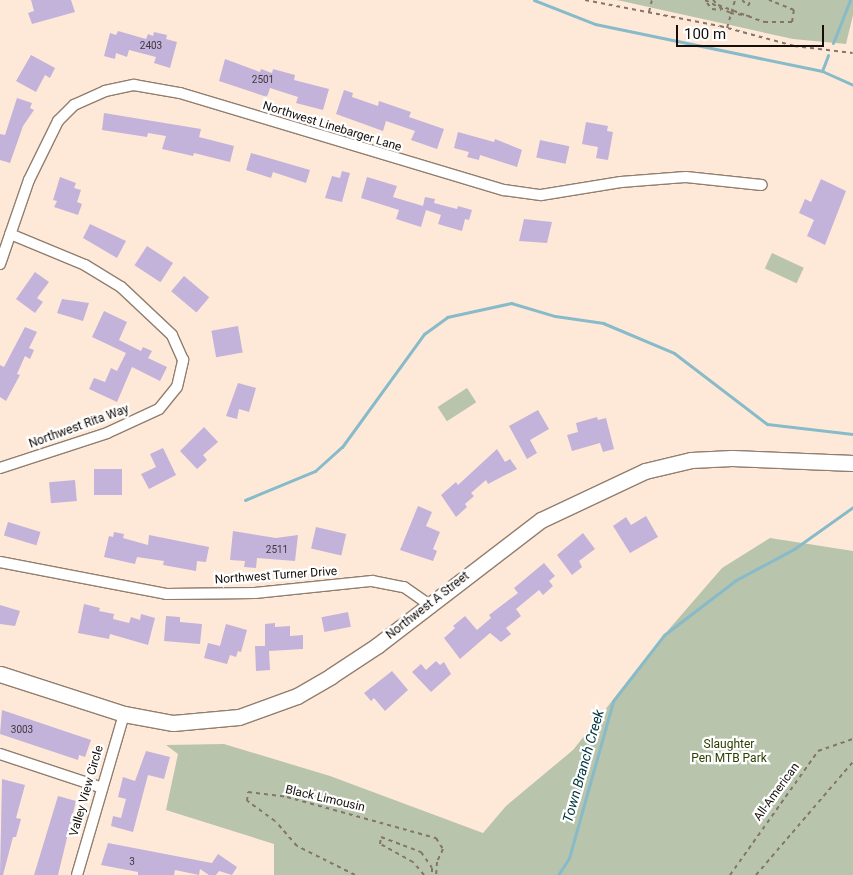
<!DOCTYPE html>
<style>
body{margin:0}
#map{position:relative;width:853px;height:875px;overflow:hidden;background:#fee9d8;font-family:Roboto,sans-serif}
div>[style]{position:absolute}
[style*='--x']{left:calc(var(--x)*1px);top:calc(var(--y)*1px);width:calc(var(--w)*1px);rotate:calc(var(--a)*1deg)}
.green>*{inset:0;background:#b8c4ab;transform-origin:0 0}
.stream>*{height:3px;margin:-1.5px;padding:0 1.5px;transform-origin:1.5px;border-radius:1.5px;background:#87bbca}
.building>*{inset:0;background:#c3b2da;transform-origin:0 0}
.path>*{height:2px;margin-top:-1px;transform-origin:0;background:repeating-linear-gradient(90deg,#83756a 0 4px,transparent 0 8px)}
.roads{filter:drop-shadow(1px 0 #917e6f) drop-shadow(-1px 0 #917e6f) drop-shadow(0 1px #917e6f) drop-shadow(0 -1px #917e6f)}
.street>*{height:10px;margin:-5px;padding:0 5px;transform-origin:5px;border-radius:5px;background:#fff}
.secondary>*{height:15px;margin:-7.5px;padding:0 7.5px;transform-origin:7.5px;border-radius:7.5px;background:#fff}
span{translate:-50% -50%;white-space:nowrap;text-align:center;line-height:1.15;-webkit-text-stroke:4.5px #fff;paint-order:stroke}
.number-label{font-size:10px;color:#40373d}
.number-label span{-webkit-text-stroke-width:0}
.street-label{font-size:12px;color:#150e09}
.park-label{font-size:12px;color:#2a3f00}
.water-label{font-size:14px;color:#023540;font-style:italic}
.scale{position:absolute;left:676px;top:25px;width:148px;height:22px;box-sizing:border-box;border:2px solid #150e09;border-top:0;padding-left:6px;font-size:15px;line-height:18px;white-space:nowrap;color:#150e09;-webkit-text-stroke:4px #fff;paint-order:stroke}
</style>
<div id="map">
<div class="green">
<div style="clip-path:polygon(617px 0,853px 0,853px 15px,846px 44px,793px 39px)"></div>
<div style="left:772px;top:253px;width:35px;height:17px;rotate:25deg"></div>
<div style="left:467px;top:388px;width:17px;height:35px;rotate:57deg"></div>
<div style="clip-path:polygon(770px 538px,853px 551px,853px 875px,274px 875px,274px 844px,166px 810px,178px 754px,166px 745px,224px 744px,330px 776px,483px 833px,506px 806px,573px 750px,670px 628px,722px 568px)"></div>
</div>
<div class="stream">
<div style="--x:534;--y:0;--w:66;--a:21.5"></div>
<div style="--x:595;--y:24;--w:232;--a:11.7"></div>
<div style="--x:822;--y:71;--w:34;--a:24"></div>
<div style="--x:833;--y:43;--w:46;--a:-68.4"></div>
<div style="--x:822;--y:71;--w:17;--a:-69"></div>
<div style="--x:245;--y:500;--w:76;--a:-22.5"></div>
<div style="--x:315;--y:471;--w:36;--a:-42"></div>
<div style="--x:342;--y:447;--w:140;--a:-54"></div>
<div style="--x:424;--y:334;--w:29;--a:-36"></div>
<div style="--x:447;--y:317;--w:66;--a:-12.3"></div>
<div style="--x:511;--y:303;--w:46;--a:16.5"></div>
<div style="--x:555;--y:316;--w:49;--a:8.3"></div>
<div style="--x:603;--y:323;--w:77;--a:22.9"></div>
<div style="--x:674;--y:353;--w:117;--a:37.4"></div>
<div style="--x:767;--y:424;--w:87;--a:6.6"></div>
<div style="--x:558;--y:875;--w:20;--a:-57"></div>
<div style="--x:569;--y:858;--w:163;--a:-74.3"></div>
<div style="--x:613;--y:701;--w:83;--a:-52.3"></div>
<div style="--x:664;--y:635;--w:91;--a:-37.4"></div>
<div style="--x:736;--y:580;--w:66;--a:-28.1"></div>
<div style="--x:794;--y:549;--w:72;--a:-35.4"></div>
</div>
<div class="building">
<div style="clip-path:polygon(31px 0,71px 0,75px 12px,32px 24px,28px 13px,34px 11px)"></div>
<div style="clip-path:polygon(118px 31px,146px 39px,148px 34px,153px 36px,154px 32px,167px 35px,166px 39px,177px 42px,170px 68px,154px 63px,156px 57px,129px 50px,127px 57px,116px 53px,115px 59px,104px 56px,110px 33px,116px 35px)"></div>
<div style="clip-path:polygon(31px 55px,55px 68px,50px 78px,45px 75px,36px 92px,16px 81px)"></div>
<div style="clip-path:polygon(225px 59px,260px 72px,261px 69px,272px 73px,273px 69px,295px 75px,294px 80px,329px 89px,323px 110px,296px 103px,298px 97px,270px 88px,267px 97px,219px 81px)"></div>
<div style="clip-path:polygon(344px 90px,353px 93px,352px 97px,378px 106px,379px 101px,411px 112px,409px 117px,444px 129px,437px 149px,411px 140px,415px 131px,386px 121px,383px 131px,336px 114px)"></div>
<div style="clip-path:polygon(17px 98px,32px 103px,30px 108px,34px 110px,23px 126px,10px 163px,0 160px,0 134px,5px 135px)"></div>
<div style="clip-path:polygon(104px 113px,201px 129px,199px 137px,234px 146px,230px 162px,194px 153px,193px 156px,162px 149px,166px 136px,148px 133px,147px 137px,102px 130px)"></div>
<div style="clip-path:polygon(586px 122px,608px 126px,607px 131px,613px 132px,608px 160px,596px 158px,598px 147px,582px 144px)"></div>
<div style="clip-path:polygon(458px 132px,494px 142px,495px 139px,522px 150px,517px 167px,480px 155px,479px 160px,467px 157px,469px 152px,454px 148px)"></div>
<div style="left:540px;top:140px;width:30px;height:18px;rotate:12deg"></div>
<div style="clip-path:polygon(251px 153px,310px 170px,306px 183px,273px 172px,271px 178px,246px 170px)"></div>
<div style="clip-path:polygon(342px 171px,350px 173px,342px 202px,325px 198px,332px 176px,340px 178px)"></div>
<div style="clip-path:polygon(60px 177px,76px 183px,74px 188px,81px 190px,77px 202px,82px 204px,78px 215px,54px 207px,57px 201px,53px 200px)"></div>
<div style="clip-path:polygon(367px 177px,397px 186px,393px 197px,423px 206px,425px 197px,435px 199px,434px 203px,457px 209px,458px 206px,472px 210px,469px 220px,465px 219px,462px 231px,438px 224px,441px 215px,426px 210px,421px 227px,396px 219px,399px 210px,361px 198px)"></div>
<div style="clip-path:polygon(821px 179px,846px 191px,825px 245px,807px 236px,814px 220px,799px 213px,805px 199px,811px 202px)"></div>
<div style="clip-path:polygon(524px 219px,552px 222px,547px 243px,519px 241px)"></div>
<div style="clip-path:polygon(90px 224px,126px 241px,117px 258px,83px 238px)"></div>
<div style="left:147px;top:246px;width:31px;height:23px;rotate:33deg"></div>
<div style="clip-path:polygon(35px 272px,49px 282px,37px 298px,43px 302px,35px 313px,16px 299px)"></div>
<div style="left:184px;top:276px;width:33px;height:20px;rotate:40deg"></div>
<div style="clip-path:polygon(62px 299px,89px 303px,83px 321px,57px 313px)"></div>
<div style="clip-path:polygon(104px 311px,127px 322px,119px 340px,141px 351px,143px 347px,152px 351px,148px 358px,167px 367px,160px 381px,132px 367px,117px 402px,89px 389px,94px 378px,105px 382px,111px 368px,117px 371px,126px 353px,92px 337px)"></div>
<div style="left:238px;top:326px;width:27px;height:27px;rotate:80deg"></div>
<div style="clip-path:polygon(25px 327px,37px 332px,29px 348px,34px 350px,30px 359px,25px 356px,17px 374px,20px 375px,6px 401px,0 397px,0 365px,4px 367px)"></div>
<div style="clip-path:polygon(238px 383px,256px 388px,249px 412px,239px 409px,237px 419px,226px 416px)"></div>
<div style="clip-path:polygon(538px 410px,549px 429px,530px 440px,537px 453px,527px 459px,509px 426px)"></div>
<div style="clip-path:polygon(597px 417px,598px 420px,606px 418px,614px 449px,603px 452px,600px 443px,572px 451px,567px 435px,578px 432px,576px 423px)"></div>
<div style="clip-path:polygon(204px 427px,218px 442px,203px 455px,207px 460px,197px 469px,180px 451px)"></div>
<div style="clip-path:polygon(163px 448px,176px 475px,149px 489px,141px 474px,156px 467px,150px 454px)"></div>
<div style="clip-path:polygon(497px 449px,505px 462px,510px 459px,517px 469px,488px 484px,486px 480px,471px 493px,474px 496px,465px 504px,467px 507px,456px 517px,441px 495px,456px 482px,458px 485px)"></div>
<div style="left:94px;top:469px;width:28px;height:26px"></div>
<div style="left:75px;top:480px;width:21px;height:26px;rotate:85deg"></div>
<div style="clip-path:polygon(418px 506px,432px 512px,426px 526px,440px 532px,433px 549px,437px 551px,433px 561px,400px 550px)"></div>
<div style="clip-path:polygon(646px 516px,658px 537px,630px 553px,613px 526px,626px 517px,631px 525px)"></div>
<div style="left:8px;top:522px;width:34px;height:14px;rotate:17deg"></div>
<div style="left:316px;top:527px;width:31px;height:22px;rotate:13deg"></div>
<div style="clip-path:polygon(233px 531px,276px 538px,298px 535px,295px 561px,257px 558px,256px 568px,244px 567px,245px 561px,230px 560px)"></div>
<div style="clip-path:polygon(114px 532px,124px 534px,123px 538px,148px 545px,149px 535px,209px 547px,206px 562px,197px 561px,196px 571px,163px 565px,164px 561px,137px 557px,135px 564px,104px 557px,109px 536px,113px 537px)"></div>
<div style="clip-path:polygon(583px 533px,595px 549px,579px 561px,582px 567px,572px 575px,557px 555px)"></div>
<div style="clip-path:polygon(544px 563px,555px 576px,549px 581px,553px 586px,543px 595px,539px 590px,516px 609px,521px 616px,506px 628px,511px 634px,501px 642px,490px 633px,460px 659px,444px 638px,455px 628px,453px 626px,465px 616px,477px 630px,491px 618px,489px 615px,518px 593px,514px 588px)"></div>
<div style="clip-path:polygon(84px 604px,100px 608px,99px 611px,114px 614px,113px 619px,129px 623px,131px 617px,140px 620px,141px 614px,155px 618px,148px 645px,110px 634px,109px 639px,78px 633px)"></div>
<div style="clip-path:polygon(0 605px,20px 611px,15px 626px,0 624px)"></div>
<div style="left:348px;top:612px;width:15px;height:27px;rotate:79deg"></div>
<div style="clip-path:polygon(166px 616px,180px 617px,180px 622px,202px 624px,200px 644px,164px 641px)"></div>
<div style="clip-path:polygon(275px 623px,275px 627px,290px 626px,290px 636px,303px 635px,303px 649px,269px 651px,270px 670px,256px 671px,255px 646px,265px 646px,265px 624px)"></div>
<div style="clip-path:polygon(226px 624px,247px 630px,241px 652px,238px 651px,236px 657px,230px 655px,227px 664px,204px 658px,208px 643px,220px 646px)"></div>
<div style="clip-path:polygon(436px 661px,440px 665px,444px 662px,451px 674px,431px 692px,412px 672px,421px 664px,426px 670px)"></div>
<div style="clip-path:polygon(392px 671px,408px 690px,385px 711px,374px 698px,371px 701px,364px 693px)"></div>
<div style="clip-path:polygon(2px 710px,91px 740px,85px 757px,79px 755px,78px 760px,0 734px)"></div>
<div style="clip-path:polygon(146px 751px,170px 757px,164px 779px,148px 775px,133px 832px,111px 826px,113px 816px,121px 818px,126px 799px,118px 797px,123px 777px,135px 781px)"></div>
<div style="clip-path:polygon(2px 779px,25px 785px,16px 818px,21px 819px,16px 837px,13px 837px,3px 875px,0 875px)"></div>
<div style="clip-path:polygon(58px 796px,76px 801px,58px 875px,34px 875px)"></div>
<div style="clip-path:polygon(108px 843px,212px 863px,218px 854px,237px 867px,232px 875px,219px 871px,216px 875px,209px 875px,200px 869px,199px 875px,175px 870px,174px 875px,138px 875px,138px 872px,101px 865px)"></div>
</div>
<div class="path">
<div style="--x:585;--y:0;--w:137;--a:10.9"></div>
<div style="--x:720;--y:26;--w:77;--a:15.1"></div>
<div style="--x:794;--y:46;--w:59;--a:6.8"></div>
<div style="--x:705;--y:0;--w:28;--a:27"></div>
<div style="--x:730;--y:13;--w:20;--a:9"></div>
<div style="--x:713;--y:0;--w:7;--a:45"></div>
<div style="--x:718;--y:5;--w:49;--a:20.3"></div>
<div style="--x:764;--y:22;--w:28;--a:0"></div>
<div style="--x:792;--y:22;--w:12;--a:-81"></div>
<div style="--x:794;--y:10;--w:27;--a:-158"></div>
<div style="--x:742;--y:0;--w:8;--a:45"></div>
<div style="--x:748;--y:6;--w:7;--a:-63"></div>
<div style="--x:707;--y:3;--w:8;--a:50"></div>
<div style="--x:712;--y:9;--w:9;--a:6"></div>
<div style="--x:649;--y:12;--w:12;--a:-76"></div>
<div style="--x:727;--y:28;--w:29;--a:-74"></div>
<div style="--x:355;--y:875;--w:65;--a:-153.4"></div>
<div style="--x:297;--y:846;--w:33;--a:-131"></div>
<div style="--x:275;--y:821;--w:34;--a:-144"></div>
<div style="--x:247;--y:801;--w:9;--a:-84"></div>
<div style="--x:248;--y:792;--w:39;--a:7"></div>
<div style="--x:287;--y:797;--w:155;--a:15.4"></div>
<div style="--x:436;--y:838;--w:13;--a:58"></div>
<div style="--x:443;--y:849;--w:14;--a:115"></div>
<div style="--x:437;--y:862;--w:13;--a:94"></div>
<div style="--x:424;--y:875;--w:17;--a:-130"></div>
<div style="--x:413;--y:862;--w:38;--a:-151"></div>
<div style="--x:380;--y:844;--w:7;--a:-82"></div>
<div style="--x:381;--y:837;--w:43;--a:20.6"></div>
<div style="--x:421;--y:852;--w:19;--a:55"></div>
<div style="--x:432;--y:868;--w:7;--a:90"></div>
<div style="--x:730;--y:875;--w:152;--a:-54.6"></div>
<div style="--x:818;--y:751;--w:37;--a:-19"></div>
<div style="--x:756;--y:875;--w:149;--a:-49.4"></div>
</div>
<div class="roads">
<div class="street">
<div style="--x:0;--y:264;--w:89;--a:-71"></div>
<div style="--x:29;--y:180;--w:66;--a:-63.8"></div>
<div style="--x:58;--y:121;--w:23;--a:-45"></div>
<div style="--x:74;--y:105;--w:34;--a:-24"></div>
<div style="--x:105;--y:91;--w:30;--a:-12"></div>
<div style="--x:134;--y:85;--w:47;--a:9.9"></div>
<div style="--x:180;--y:93;--w:338;--a:16.7"></div>
<div style="--x:504;--y:190;--w:37;--a:8"></div>
<div style="--x:541;--y:195;--w:81;--a:-9.2"></div>
<div style="--x:621;--y:182;--w:65;--a:-4.4"></div>
<div style="--x:686;--y:177;--w:76;--a:6"></div>
<div style="--x:0;--y:468;--w:113;--a:-18.1"></div>
<div style="--x:107;--y:433;--w:57;--a:-24.8"></div>
<div style="--x:159;--y:409;--w:28;--a:-51"></div>
<div style="--x:177;--y:387;--w:28;--a:-77"></div>
<div style="--x:183;--y:360;--w:27;--a:-114"></div>
<div style="--x:172;--y:335;--w:70;--a:-136.7"></div>
<div style="--x:121;--y:287;--w:42;--a:-148.6"></div>
<div style="--x:85;--y:265;--w:81;--a:-157.5"></div>
<div style="--x:0;--y:562;--w:169;--a:10.9"></div>
<div style="--x:166;--y:594;--w:89;--a:-0.6"></div>
<div style="--x:255;--y:593;--w:118;--a:-5.9"></div>
<div style="--x:372;--y:581;--w:33;--a:11"></div>
<div style="--x:404;--y:587;--w:32;--a:35"></div>
<div style="--x:0;--y:754;--w:105;--a:18.3"></div>
<div style="--x:77;--y:875;--w:168;--a:-73.7"></div>
</div>
<div class="secondary">
<div style="--x:0;--y:674;--w:130;--a:17.9"></div>
<div style="--x:124;--y:714;--w:50;--a:10.4"></div>
<div style="--x:173;--y:723;--w:66;--a:-5.2"></div>
<div style="--x:239;--y:717;--w:62;--a:-19.9"></div>
<div style="--x:297;--y:696;--w:39;--a:-30"></div>
<div style="--x:331;--y:676;--w:56;--a:-33.4"></div>
<div style="--x:378;--y:645;--w:205;--a:-37.5"></div>
<div style="--x:541;--y:520;--w:115;--a:-25.2"></div>
<div style="--x:645;--y:471;--w:47;--a:-13.4"></div>
<div style="--x:691;--y:460;--w:41;--a:-2.8"></div>
<div style="--x:732;--y:458;--w:121;--a:2.4"></div>
</div>
</div>
<div class="number-label">
<span style="left:151px;top:46px">2403</span>
<span style="left:263px;top:80px">2501</span>
<span style="left:277px;top:550px">2511</span>
<span style="left:22px;top:730px">3003</span>
<span style="left:132px;top:862px">3</span>
</div>
<div class="street-label">
<span style="left:332px;top:127px;rotate:17deg">Northwest Linebarger Lane</span>
<span style="left:79px;top:427px;rotate:-20deg">Northwest Rita Way</span>
<span style="left:276px;top:576px;rotate:-4deg">Northwest Turner Drive</span>
<span style="left:428px;top:606px;rotate:-38deg">Northwest A Street</span>
<span style="left:87px;top:791px;rotate:-74deg">Valley View Circle</span>
<span style="left:777px;top:792px;rotate:-54deg">All-American</span>
<span style="left:325px;top:799px;rotate:13deg">Black Limousin</span>
</div>
<div class="park-label">
<span style="left:729px;top:752px">Slaughter<br>Pen MTB Park</span>
</div>
<div class="water-label">
<span style="left:583px;top:766px;rotate:-74deg">Town Branch Creek</span>
</div>
<div class="scale">100 m</div>
</div>
